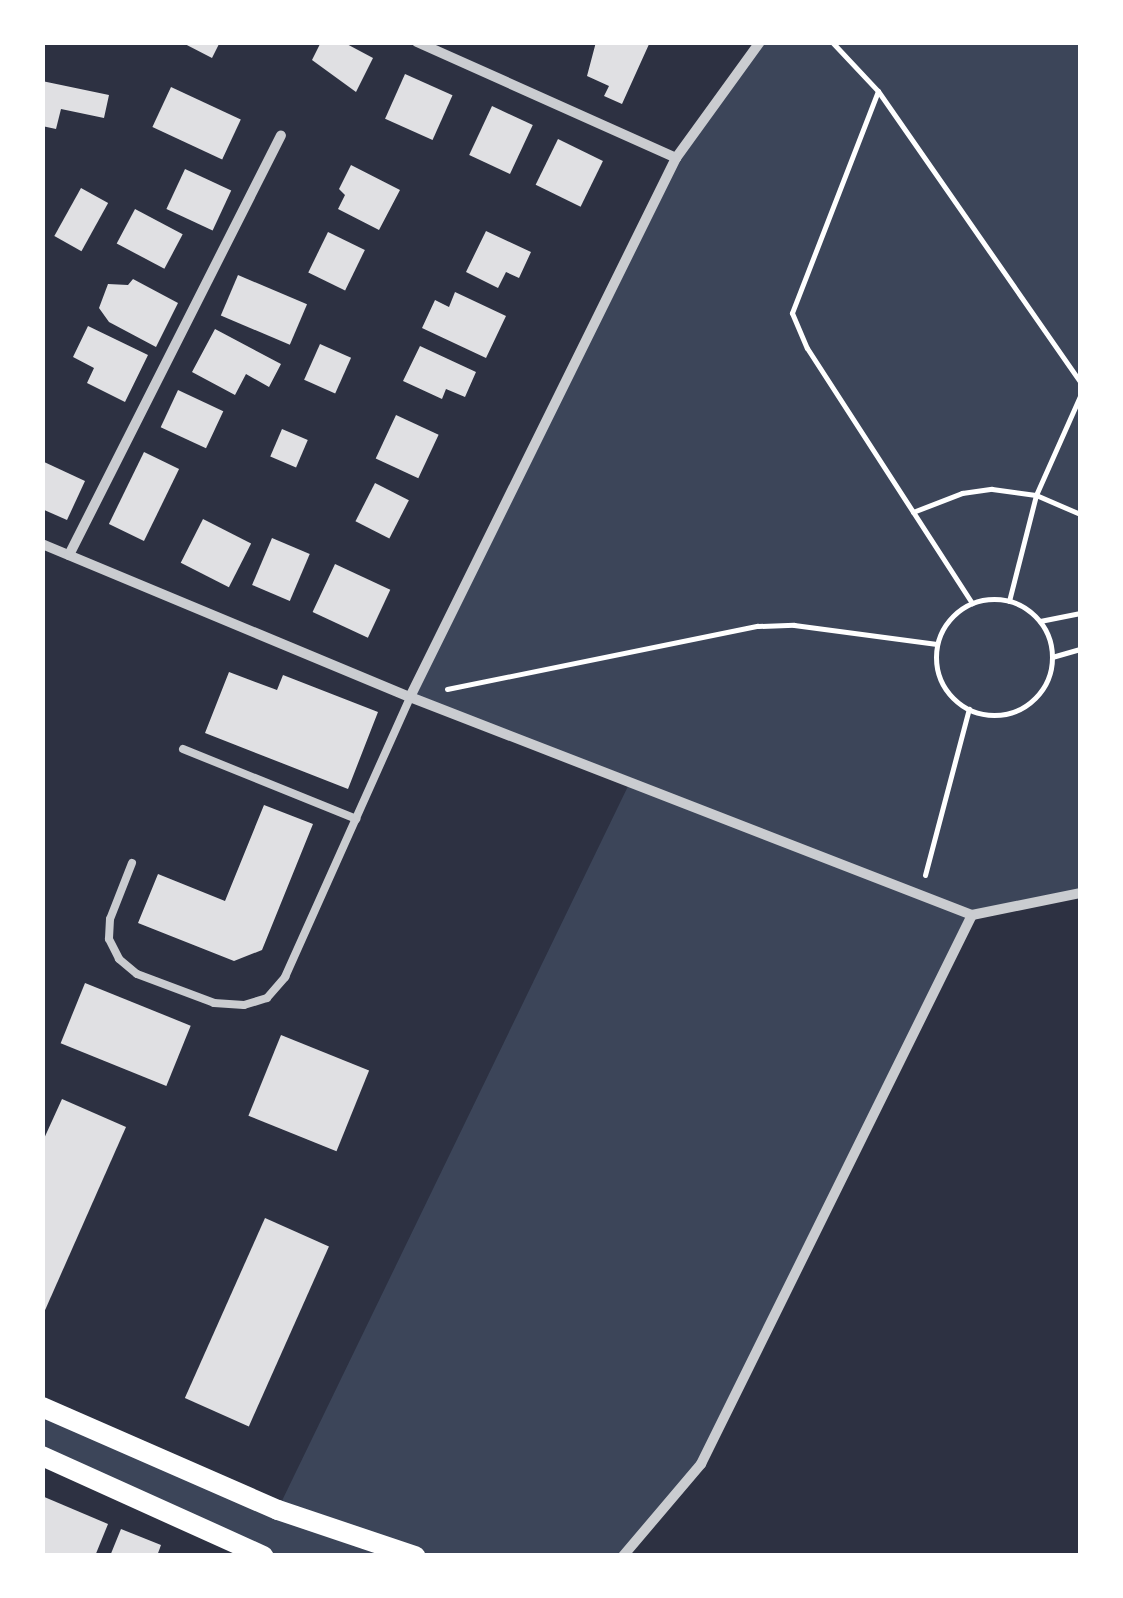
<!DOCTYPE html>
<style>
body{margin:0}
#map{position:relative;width:1123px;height:1598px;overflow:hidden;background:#2d3142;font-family:"Nunito Sans",sans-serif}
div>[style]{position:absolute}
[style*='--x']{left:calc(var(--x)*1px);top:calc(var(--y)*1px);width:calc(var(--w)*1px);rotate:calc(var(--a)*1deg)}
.green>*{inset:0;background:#3c4559}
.building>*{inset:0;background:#e0e0e3;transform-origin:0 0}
.path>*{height:5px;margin:-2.5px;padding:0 2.5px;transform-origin:2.5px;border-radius:2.5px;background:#fff}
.path>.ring{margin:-2.5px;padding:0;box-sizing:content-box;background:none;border:5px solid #fff;border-radius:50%}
.service>*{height:8px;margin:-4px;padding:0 4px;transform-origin:4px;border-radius:4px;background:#caccd0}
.minor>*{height:10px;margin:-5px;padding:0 5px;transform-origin:5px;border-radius:5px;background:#caccd0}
.secondary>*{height:20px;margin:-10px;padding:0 10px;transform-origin:10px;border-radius:10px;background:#fff}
span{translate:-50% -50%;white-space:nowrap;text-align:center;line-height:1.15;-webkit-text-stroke:10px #fff;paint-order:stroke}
.frame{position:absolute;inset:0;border:45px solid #fff;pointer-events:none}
</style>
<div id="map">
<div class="green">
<div style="clip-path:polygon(760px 43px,1080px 43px,1080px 893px,972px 916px,701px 1464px,623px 1555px,263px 1556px,43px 1456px,43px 1407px,278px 1509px,632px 778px,410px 697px,676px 158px)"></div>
</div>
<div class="building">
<div style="clip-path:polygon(181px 42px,220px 42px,212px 58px)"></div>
<div style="clip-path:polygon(321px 42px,343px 42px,373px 58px,356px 92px,312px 60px)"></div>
<div style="clip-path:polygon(596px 42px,650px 42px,622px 104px,604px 96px,609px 86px,587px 76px)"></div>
<div style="left:405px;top:74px;width:52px;height:49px;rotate:24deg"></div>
<div style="clip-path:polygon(42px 81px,109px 95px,104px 118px,61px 109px,56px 129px,42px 126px)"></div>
<div style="left:171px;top:87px;width:77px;height:44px;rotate:25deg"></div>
<div style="left:492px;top:106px;width:45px;height:54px;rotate:25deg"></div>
<div style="left:558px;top:139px;width:50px;height:51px;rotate:26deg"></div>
<div style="clip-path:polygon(351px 165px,400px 190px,379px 230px,338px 209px,345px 195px,339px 189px)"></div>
<div style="left:185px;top:169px;width:51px;height:44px;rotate:25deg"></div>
<div style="left:81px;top:188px;width:31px;height:55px;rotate:29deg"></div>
<div style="left:135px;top:209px;width:54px;height:39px;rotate:28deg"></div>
<div style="clip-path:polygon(486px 231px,531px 252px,519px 278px,506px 272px,498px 288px,466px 272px)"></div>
<div style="left:328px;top:232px;width:41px;height:45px;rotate:26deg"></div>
<div style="left:238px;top:275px;width:75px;height:44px;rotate:23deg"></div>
<div style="clip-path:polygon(133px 279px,178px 303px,156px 347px,109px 322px,99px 308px,108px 284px,128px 285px)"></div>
<div style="clip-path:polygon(455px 292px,506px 316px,486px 358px,422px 328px,435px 300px,449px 307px)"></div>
<div style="clip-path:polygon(88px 326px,148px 355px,125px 402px,87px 383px,94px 368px,73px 357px)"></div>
<div style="clip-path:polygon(215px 329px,281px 364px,269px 387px,246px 374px,235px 395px,192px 372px)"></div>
<div style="left:320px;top:344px;width:34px;height:39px;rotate:24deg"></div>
<div style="clip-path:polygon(420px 346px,476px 372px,465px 397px,446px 389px,442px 399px,403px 381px)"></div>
<div style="left:178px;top:390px;width:50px;height:41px;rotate:25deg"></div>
<div style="left:396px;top:415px;width:47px;height:48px;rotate:25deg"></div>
<div style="left:282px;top:429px;width:28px;height:30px;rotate:23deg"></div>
<div style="left:144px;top:452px;width:39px;height:80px;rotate:26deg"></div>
<div style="clip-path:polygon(42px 461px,85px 481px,67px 520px,42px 509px)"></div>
<div style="left:375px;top:483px;width:38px;height:43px;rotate:27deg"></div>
<div style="left:203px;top:519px;width:54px;height:49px;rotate:27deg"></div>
<div style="left:272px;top:538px;width:41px;height:51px;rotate:23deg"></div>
<div style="left:335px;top:564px;width:61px;height:53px;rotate:25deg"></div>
<div style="clip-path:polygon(229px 672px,277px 690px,283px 675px,378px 712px,348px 789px,205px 733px)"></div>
<div style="clip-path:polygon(264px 805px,313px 824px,262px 950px,234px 961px,138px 923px,158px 874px,225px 901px)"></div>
<div style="left:85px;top:983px;width:114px;height:65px;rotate:22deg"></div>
<div style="left:281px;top:1035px;width:95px;height:87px;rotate:22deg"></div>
<div style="clip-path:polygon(62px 1099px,126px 1127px,42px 1317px,42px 1143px)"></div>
<div style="left:265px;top:1218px;width:70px;height:197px;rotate:24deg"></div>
<div style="clip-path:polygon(42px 1496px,108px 1524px,95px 1556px,42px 1556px)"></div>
<div style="clip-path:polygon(121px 1529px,161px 1545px,157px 1556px,110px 1556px)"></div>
</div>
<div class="path">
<div style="--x:832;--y:42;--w:67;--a:46.8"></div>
<div style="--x:878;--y:91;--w:354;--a:55.2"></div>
<div style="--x:878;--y:91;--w:238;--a:111.2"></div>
<div style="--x:792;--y:313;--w:38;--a:67"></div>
<div style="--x:807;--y:348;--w:304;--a:57.1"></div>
<div style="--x:913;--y:512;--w:53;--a:-21.2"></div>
<div style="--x:962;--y:493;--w:30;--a:-8"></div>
<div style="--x:992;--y:489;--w:44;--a:7.8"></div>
<div style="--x:1036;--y:495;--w:48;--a:23.4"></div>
<div class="ring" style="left:936px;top:599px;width:111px;height:111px"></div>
<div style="--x:1009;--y:601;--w:109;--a:-75.7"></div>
<div style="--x:1036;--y:495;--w:108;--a:-66"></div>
<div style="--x:1040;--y:621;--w:41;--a:-11.3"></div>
<div style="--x:1052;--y:657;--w:29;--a:-16"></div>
<div style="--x:447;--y:689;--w:317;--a:-11.5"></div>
<div style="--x:758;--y:626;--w:36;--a:-2"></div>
<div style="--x:794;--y:625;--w:144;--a:7.6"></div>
<div style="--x:925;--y:875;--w:172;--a:-75.2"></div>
</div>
<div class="service">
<div style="--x:183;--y:749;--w:187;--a:22"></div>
<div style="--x:132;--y:863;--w:60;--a:111.4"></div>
<div style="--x:110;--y:919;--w:20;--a:93"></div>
<div style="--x:109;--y:939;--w:22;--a:63"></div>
<div style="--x:119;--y:959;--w:23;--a:40"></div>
<div style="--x:137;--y:974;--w:82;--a:20.6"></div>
<div style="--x:214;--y:1003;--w:30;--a:4"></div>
<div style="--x:244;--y:1005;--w:24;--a:-17"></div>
<div style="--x:267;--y:998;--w:28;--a:-49"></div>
<div style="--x:285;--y:977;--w:307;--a:-65.9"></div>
</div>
<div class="minor">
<div style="--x:417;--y:42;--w:284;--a:24.1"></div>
<div style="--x:42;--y:544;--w:399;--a:22.6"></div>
<div style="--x:410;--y:697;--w:603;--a:21.2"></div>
<div style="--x:972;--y:915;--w:110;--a:-11.5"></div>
<div style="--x:69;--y:555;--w:470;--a:-63.2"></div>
<div style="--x:410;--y:697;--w:601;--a:-63.73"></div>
<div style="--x:676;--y:158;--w:143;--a:-54.1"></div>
<div style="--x:623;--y:1556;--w:121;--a:-49.7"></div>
<div style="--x:701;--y:1464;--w:612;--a:-63.73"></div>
</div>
<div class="secondary">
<div style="--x:42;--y:1407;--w:257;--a:23.6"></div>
<div style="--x:278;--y:1510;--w:145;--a:18.6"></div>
<div style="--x:42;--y:1456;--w:243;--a:24.3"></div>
</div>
<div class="frame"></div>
</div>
